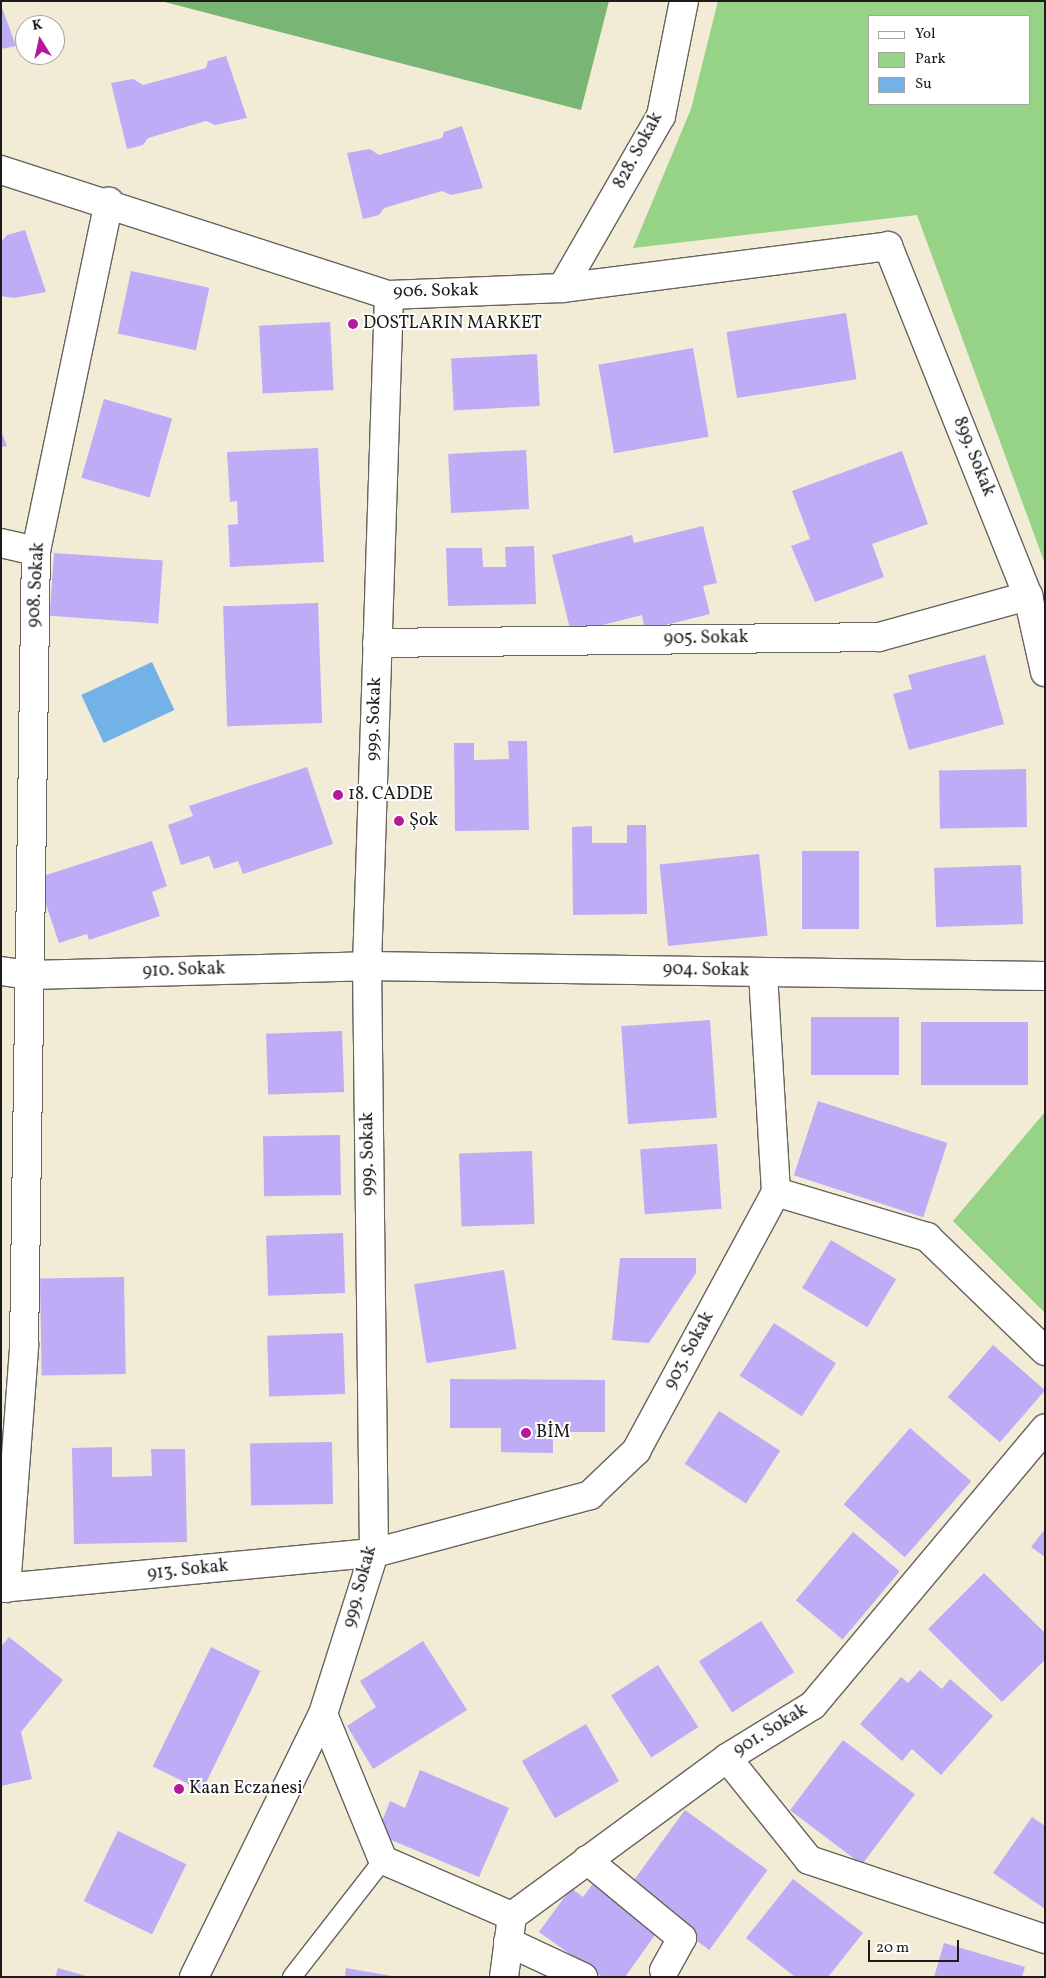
<!DOCTYPE html>
<meta charset="utf-8">
<style>
body{margin:0}
#map{position:relative;width:1046px;height:1978px;overflow:hidden;background:#f2ebd5;font-family:Vollkorn,serif}
div>[style]{position:absolute}
[style*='--x']{left:calc(var(--x)*1px);top:calc(var(--y)*1px);width:calc(var(--w)*1px);rotate:calc(var(--a)*1deg)}
.green>*{inset:0;background:#97d387}
.forest>*{inset:0;background:#79b574}
.water>*{inset:0;background:#73b2e6;transform-origin:0 0}
.building>*{inset:0;background:#beacf6;transform-origin:0 0}
.roads{filter:drop-shadow(1px 0 #67645d) drop-shadow(-1px 0 #67645d) drop-shadow(0 1px #67645d) drop-shadow(0 -1px #67645d)}
.lane>*{height:18px;margin:-9px;padding:0 9px;transform-origin:9px;border-radius:9px;background:#fff}
.street>*{height:28px;margin:-14px;padding:0 14px;transform-origin:14px;border-radius:14px;background:#fff}
.dots>*{width:14px;height:14px;translate:-50% -50%;box-sizing:border-box;border:2px solid #fff;border-radius:50%}
span{translate:-50% -50%;white-space:nowrap;text-align:center;line-height:1.15;-webkit-text-stroke:4px #fff;paint-order:stroke}
.street-label{font-size:18px;color:#1c1c1c}
.poi-label{font-size:18px;color:#1c1c1c}
.left{translate:0 -50%;text-align:left}
.frame{position:absolute;inset:0;border:2px solid #1c1c1c;pointer-events:none}
.legend{position:absolute;left:868px;top:15px;width:162px;height:90px;box-sizing:border-box;background:#fff;border:1px solid #a4a4a4;margin:0;padding:6px 9px;list-style:none;font-size:15px;color:#1c1c1c}
.legend li{display:flex;align-items:center;gap:10px;height:25px}
.legend b{width:25px;border:1px solid #a4a4a4}
.north{position:absolute;left:15px;top:15px;width:50px;height:50px;box-sizing:border-box;background:#fff;border:1px solid #a4a4a4;border-radius:50%;rotate:350deg;font-size:14px;font-weight:700;line-height:20px;text-align:center;color:#1c1c1c}
.north::after{content:'';display:block;margin:auto;width:18px;height:22px;background:#b5179e;clip-path:polygon(50% 0,100% 100%,50% 72%,0 100%)}
.scale{position:absolute;left:868px;top:1940px;width:91px;height:22px;box-sizing:border-box;border:2px solid #1c1c1c;border-top:0;padding-left:6px;font-size:15px;line-height:18px;white-space:nowrap;color:#1c1c1c;-webkit-text-stroke:4px #fff;paint-order:stroke}
</style>
<div id="map">
<div class="green">
<div style="clip-path:polygon(evenodd,718px 1px,1045px 1px,1045px 564px,917px 215px,633px 248px,691px 109px,718px 1px,870px 16px,1030px 16px,1030px 104px,870px 104px,870px 16px)"></div>
<div style="clip-path:polygon(1045px 1112px,1045px 1313px,953px 1221px)"></div>
</div>
<div class="forest">
<div style="clip-path:polygon(161px 1px,609px 1px,581px 110px)"></div>
</div>
<div class="water">
<div style="left:152px;top:662px;width:53px;height:78px;rotate:65deg"></div>
</div>
<div class="building">
<div style="clip-path:polygon(1px 5px,16px 46px,1px 49px)"></div>
<div style="clip-path:polygon(226px 56px,247px 118px,215px 125px,206px 121px,148px 138px,143px 145px,127px 149px,111px 83px,133px 79px,143px 85px,206px 68px,208px 61px)"></div>
<div style="clip-path:polygon(462px 126px,483px 188px,451px 195px,442px 191px,384px 208px,379px 215px,363px 219px,347px 153px,370px 149px,379px 155px,442px 138px,444px 132px)"></div>
<div style="clip-path:polygon(25px 230px,46px 292px,14px 298px,1px 296px,1px 242px,7px 235px)"></div>
<div style="left:131px;top:271px;width:80px;height:64px;rotate:12deg"></div>
<div style="left:846px;top:313px;width:67px;height:121px;rotate:81deg"></div>
<div style="left:330px;top:322px;width:68px;height:71px;rotate:87deg"></div>
<div style="left:693px;top:348px;width:90px;height:96px;rotate:80deg"></div>
<div style="left:537px;top:354px;width:52px;height:86px;rotate:87deg"></div>
<div style="left:104px;top:399px;width:71px;height:82px;rotate:16deg"></div>
<div style="clip-path:polygon(1px 431px,7px 446px,1px 447px)"></div>
<div style="clip-path:polygon(318px 448px,324px 562px,230px 567px,228px 525px,238px 524px,237px 501px,230px 502px,227px 452px)"></div>
<div style="left:526px;top:450px;width:59px;height:78px;rotate:87deg"></div>
<div style="clip-path:polygon(902px 451px,928px 524px,872px 544px,884px 577px,815px 602px,791px 546px,810px 539px,792px 491px)"></div>
<div style="clip-path:polygon(703px 526px,717px 583px,703px 586px,710px 614px,645px 630px,642px 615px,571px 633px,552px 555px,632px 535px,634px 543px)"></div>
<div style="clip-path:polygon(534px 546px,536px 604px,448px 606px,446px 548px,482px 548px,483px 567px,506px 567px,505px 547px)"></div>
<div style="left:54px;top:553px;width:109px;height:63px;rotate:4deg"></div>
<div style="left:318px;top:603px;width:120px;height:95px;rotate:88deg"></div>
<div style="clip-path:polygon(985px 655px,1004px 724px,909px 750px,893px 694px,912px 689px,908px 675px)"></div>
<div style="clip-path:polygon(508px 741px,527px 741px,529px 830px,455px 831px,454px 743px,474px 743px,474px 760px,509px 759px)"></div>
<div style="clip-path:polygon(307px 767px,333px 844px,243px 874px,238px 861px,214px 869px,209px 856px,181px 865px,168px 825px,193px 816px,189px 806px)"></div>
<div style="left:1026px;top:769px;width:58px;height:87px;rotate:89deg"></div>
<div style="clip-path:polygon(627px 825px,646px 825px,647px 914px,573px 915px,572px 827px,592px 826px,592px 843px,627px 843px)"></div>
<div style="clip-path:polygon(152px 841px,167px 886px,152px 892px,160px 916px,89px 940px,87px 934px,59px 943px,37px 878px)"></div>
<div style="left:859px;top:851px;width:78px;height:57px;rotate:90deg"></div>
<div style="left:759px;top:854px;width:82px;height:100px;rotate:84deg"></div>
<div style="left:1021px;top:865px;width:59px;height:87px;rotate:88deg"></div>
<div style="left:899px;top:1017px;width:58px;height:88px;rotate:90deg"></div>
<div style="left:710px;top:1020px;width:98px;height:89px;rotate:86deg"></div>
<div style="left:921px;top:1022px;width:107px;height:63px"></div>
<div style="left:342px;top:1031px;width:61px;height:76px;rotate:88deg"></div>
<div style="left:818px;top:1101px;width:136px;height:78px;rotate:18deg"></div>
<div style="left:340px;top:1135px;width:60px;height:77px;rotate:89deg"></div>
<div style="left:717px;top:1144px;width:65px;height:77px;rotate:86deg"></div>
<div style="left:532px;top:1151px;width:73px;height:73px;rotate:88deg"></div>
<div style="left:343px;top:1233px;width:60px;height:77px;rotate:88deg"></div>
<div style="left:831px;top:1240px;width:76px;height:56px;rotate:31deg"></div>
<div style="clip-path:polygon(620px 1258px,696px 1258px,696px 1273px,649px 1343px,612px 1340px)"></div>
<div style="left:504px;top:1270px;width:80px;height:91px;rotate:81deg"></div>
<div style="left:124px;top:1277px;width:97px;height:84px;rotate:89deg"></div>
<div style="left:774px;top:1323px;width:74px;height:63px;rotate:33deg"></div>
<div style="left:343px;top:1333px;width:61px;height:76px;rotate:88deg"></div>
<div style="left:993px;top:1345px;width:69px;height:69px;rotate:41deg"></div>
<div style="clip-path:polygon(450px 1379px,605px 1380px,605px 1432px,553px 1432px,553px 1453px,501px 1452px,501px 1428px,450px 1428px)"></div>
<div style="left:719px;top:1411px;width:73px;height:63px;rotate:33deg"></div>
<div style="left:910px;top:1428px;width:81px;height:101px;rotate:41deg"></div>
<div style="left:332px;top:1442px;width:62px;height:82px;rotate:89deg"></div>
<div style="clip-path:polygon(112px 1447px,112px 1477px,152px 1476px,151px 1449px,185px 1449px,187px 1542px,74px 1544px,72px 1448px)"></div>
<div style="clip-path:polygon(1045px 1529px,1045px 1557px,1031px 1547px)"></div>
<div style="left:853px;top:1532px;width:61px;height:89px;rotate:40deg"></div>
<div style="clip-path:polygon(984px 1573px,1045px 1633px,1045px 1660px,1002px 1702px,928px 1629px)"></div>
<div style="left:761px;top:1621px;width:61px;height:74px;rotate:57deg"></div>
<div style="clip-path:polygon(9px 1637px,63px 1680px,21px 1732px,32px 1779px,1px 1786px,1px 1647px)"></div>
<div style="clip-path:polygon(423px 1641px,467px 1710px,373px 1769px,347px 1726px,376px 1707px,360px 1681px)"></div>
<div style="left:211px;top:1647px;width:55px;height:133px;rotate:26deg"></div>
<div style="left:658px;top:1665px;width:74px;height:56px;rotate:57deg"></div>
<div style="clip-path:polygon(920px 1670px,942px 1689px,950px 1679px,993px 1716px,941px 1775px,912px 1749px,902px 1761px,860px 1724px,901px 1677px,908px 1683px)"></div>
<div style="left:586px;top:1724px;width:66px;height:74px;rotate:60deg"></div>
<div style="left:843px;top:1740px;width:90px;height:88px;rotate:37deg"></div>
<div style="clip-path:polygon(420px 1770px,509px 1808px,479px 1877px,377px 1834px,390px 1801px,405px 1808px)"></div>
<div style="left:685px;top:1810px;width:102px;height:99px;rotate:36deg"></div>
<div style="clip-path:polygon(1032px 1817px,1045px 1826px,1045px 1909px,993px 1873px)"></div>
<div style="left:118px;top:1831px;width:76px;height:78px;rotate:26deg"></div>
<div style="clip-path:polygon(793px 1879px,863px 1933px,828px 1977px,795px 1977px,746px 1938px)"></div>
<div style="clip-path:polygon(595px 1881px,660px 1928px,625px 1977px,602px 1977px,539px 1932px,571px 1888px,583px 1897px)"></div>
<div style="clip-path:polygon(944px 1943px,1025px 1967px,1022px 1977px,934px 1977px)"></div>
<div style="clip-path:polygon(58px 1968px,86px 1976px,86px 1977px,55px 1977px)"></div>
<div style="clip-path:polygon(346px 1968px,392px 1976px,392px 1977px,345px 1977px)"></div>
</div>
<div class="roads">
<div class="lane">
<div style="--x:292;--y:1977;--w:148;--a:-52.1"></div>
</div>
<div class="street">
<div style="--x:1;--y:170;--w:408;--a:17.9"></div>
<div style="--x:389;--y:295;--w:173;--a:-2.3"></div>
<div style="--x:562;--y:288;--w:329;--a:-7.3"></div>
<div style="--x:888;--y:246;--w:377;--a:68.2"></div>
<div style="--x:1028;--y:596;--w:78;--a:77.4"></div>
<div style="--x:562;--y:288;--w:198;--a:-60.1"></div>
<div style="--x:661;--y:116;--w:117;--a:-78.7"></div>
<div style="--x:1;--y:543;--w:36;--a:13"></div>
<div style="--x:377;--y:643;--w:502;--a:-0.68"></div>
<div style="--x:879;--y:637;--w:155;--a:-15.4"></div>
<div style="--x:1;--y:971;--w:29;--a:8"></div>
<div style="--x:30;--y:975;--w:337;--a:-1.5"></div>
<div style="--x:367;--y:966;--w:678;--a:0.85"></div>
<div style="--x:776;--y:1192;--w:158;--a:16.6"></div>
<div style="--x:927;--y:1237;--w:164;--a:44"></div>
<div style="--x:1;--y:1588;--w:375;--a:-5.4"></div>
<div style="--x:374;--y:1553;--w:224;--a:-15"></div>
<div style="--x:590;--y:1495;--w:64;--a:-43.7"></div>
<div style="--x:636;--y:1451;--w:294;--a:-61.6"></div>
<div style="--x:776;--y:1192;--w:220;--a:-93.4"></div>
<div style="--x:6;--y:1588;--w:243;--a:-85.7"></div>
<div style="--x:24;--y:1346;--w:795;--a:-89.14"></div>
<div style="--x:36;--y:551;--w:357;--a:-78.2"></div>
<div style="--x:323;--y:1714;--w:158;--a:67.7"></div>
<div style="--x:383;--y:1860;--w:141;--a:23.5"></div>
<div style="--x:727;--y:1758;--w:131;--a:51.2"></div>
<div style="--x:809;--y:1860;--w:249;--a:18.5"></div>
<div style="--x:587;--y:1860;--w:123;--a:39.4"></div>
<div style="--x:682;--y:1938;--w:37;--a:119"></div>
<div style="--x:508;--y:1942;--w:83;--a:25"></div>
<div style="--x:194;--y:1977;--w:293;--a:-63.9"></div>
<div style="--x:323;--y:1714;--w:169;--a:-72.4"></div>
<div style="--x:374;--y:1553;--w:587;--a:-90.68"></div>
<div style="--x:367;--y:966;--w:671;--a:-88.12"></div>
<div style="--x:504;--y:1977;--w:62;--a:-82.5"></div>
<div style="--x:512;--y:1916;--w:267;--a:-36.3"></div>
<div style="--x:727;--y:1758;--w:101;--a:-31.6"></div>
<div style="--x:813;--y:1705;--w:361;--a:-50"></div>
</div>
</div>
<div class="dots">
<div style="left:353px;top:324px;background:#b5179e"></div>
<div style="left:338px;top:795px;background:#b5179e"></div>
<div style="left:399px;top:821px;background:#b5179e"></div>
<div style="left:526px;top:1433px;background:#b5179e"></div>
<div style="left:179px;top:1789px;background:#b5179e"></div>
</div>
<div class="street-label">
<span style="left:639px;top:151px;rotate:-62deg">828. Sokak</span>
<span style="left:436px;top:292px;rotate:-1deg">906. Sokak</span>
<span style="left:973px;top:457px;rotate:68deg">899. Sokak</span>
<span style="left:37px;top:585px;rotate:-87deg">908. Sokak</span>
<span style="left:706px;top:639px;rotate:-1deg">905. Sokak</span>
<span style="left:375px;top:719px;rotate:-88deg">999. Sokak</span>
<span style="left:184px;top:971px;rotate:-2deg">910. Sokak</span>
<span style="left:706px;top:971px;rotate:1deg">904. Sokak</span>
<span style="left:369px;top:1154px;rotate:-91deg">999. Sokak</span>
<span style="left:690px;top:1351px;rotate:-62deg">903. Sokak</span>
<span style="left:188px;top:1571px;rotate:-6deg">913. Sokak</span>
<span style="left:361px;top:1587px;rotate:-75deg">999. Sokak</span>
<span style="left:771px;top:1731px;rotate:-32deg">901. Sokak</span>
</div>
<div class="poi-label">
<span class="left" style="left:363px;top:324px">DOSTLARIN MARKET</span>
<span class="left" style="left:348px;top:795px">18. CADDE</span>
<span class="left" style="left:409px;top:821px">Şok</span>
<span class="left" style="left:536px;top:1433px">BİM</span>
<span class="left" style="left:189px;top:1789px">Kaan Eczanesi</span>
</div>
<div class="frame"></div>
<ul class="legend">
<li><b style="height:6px;background:#fff"></b>Yol</li>
<li><b style="height:14px;background:#97d387"></b>Park</li>
<li><b style="height:14px;background:#73b2e6"></b>Su</li>
</ul>
<div class="north">K</div>
<div class="scale">20 m</div>
</div>
